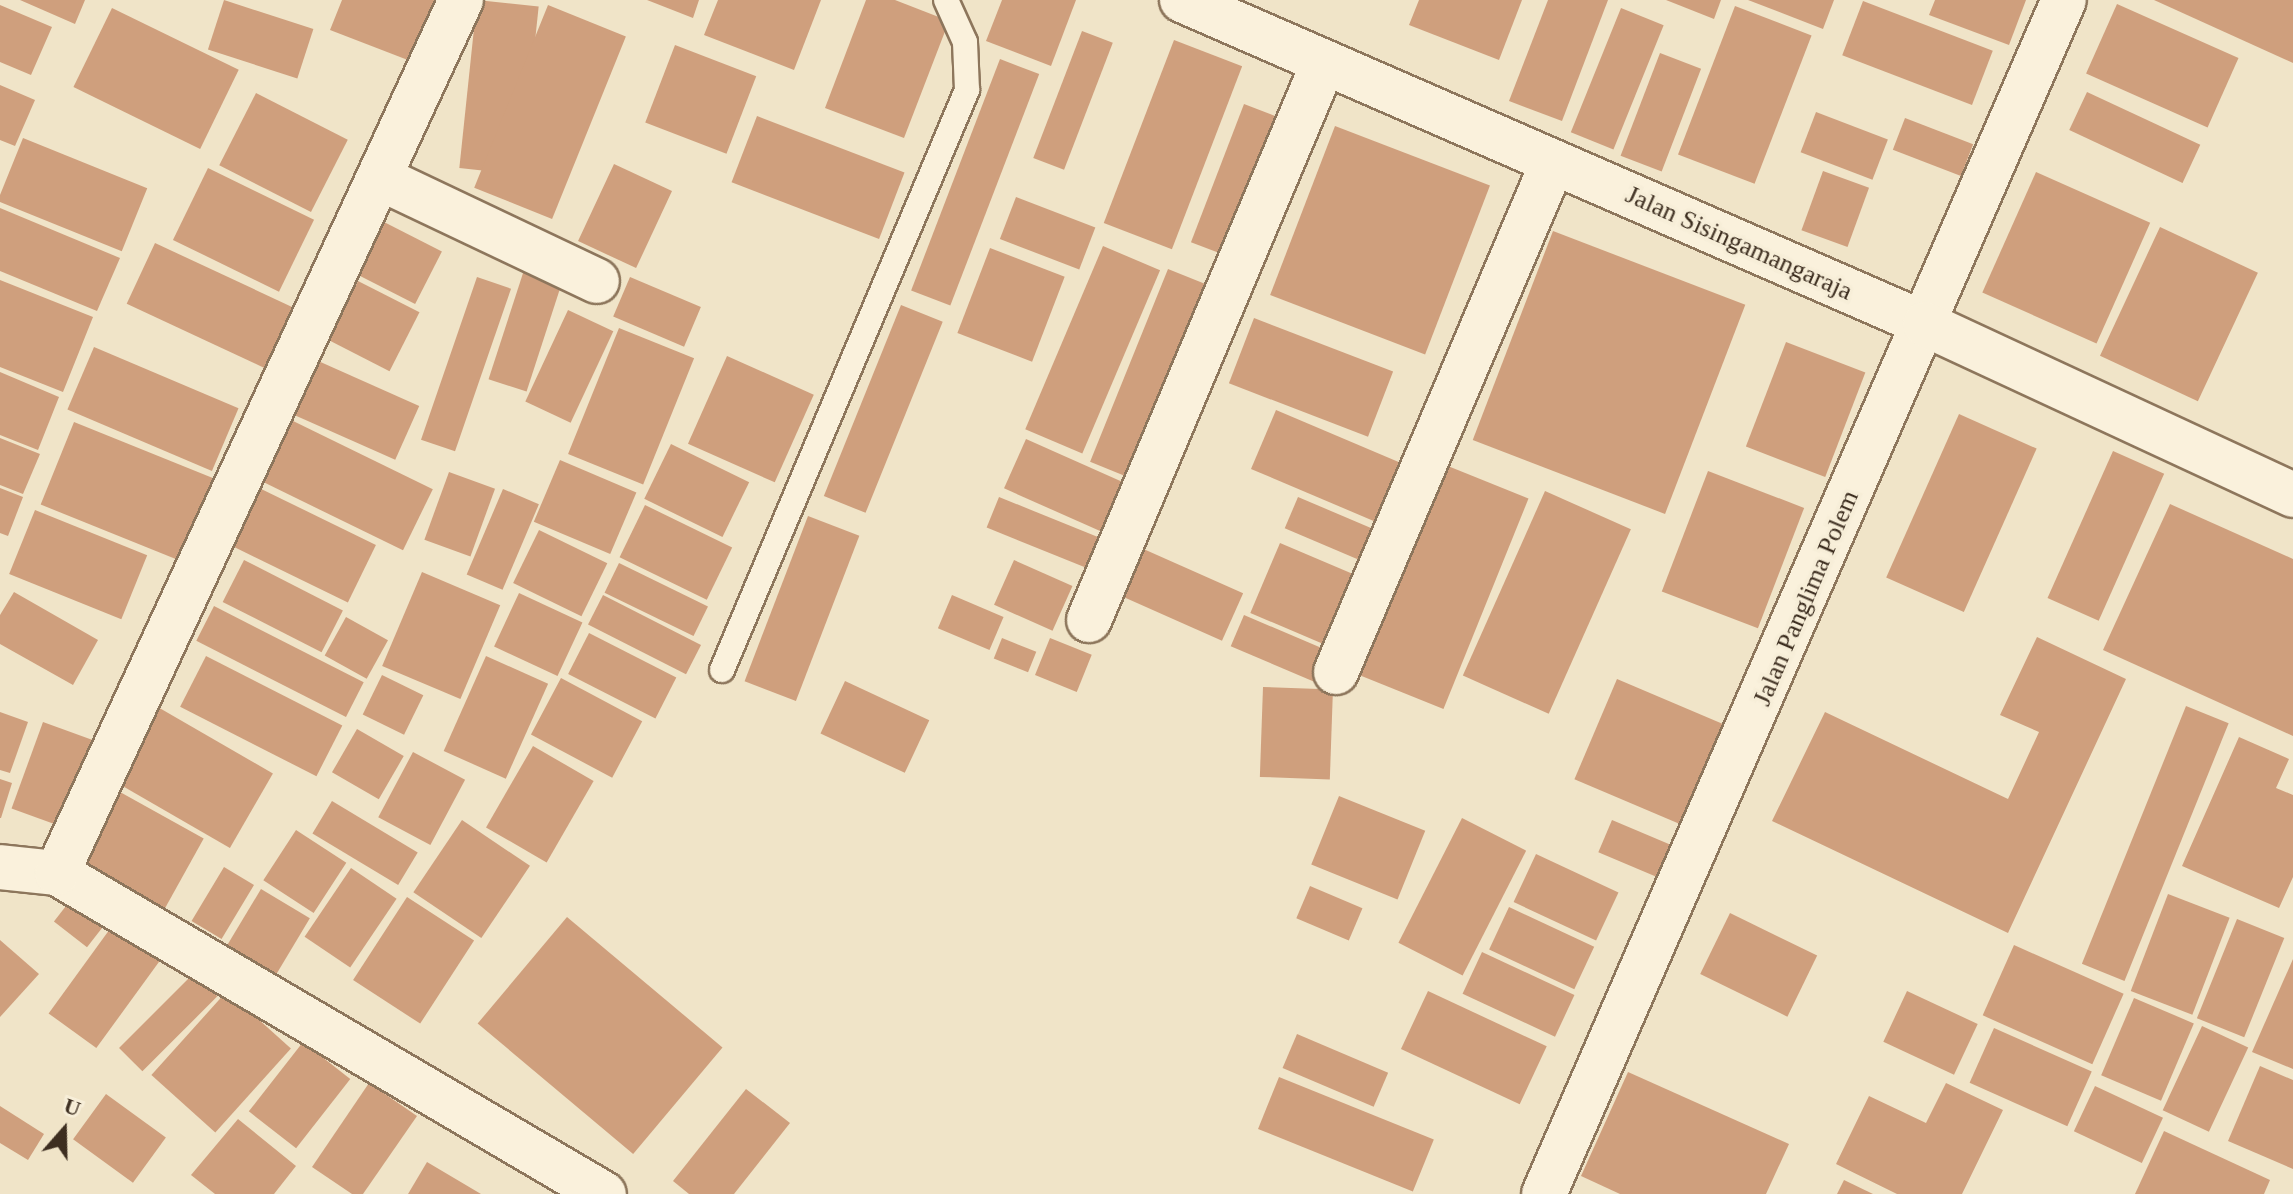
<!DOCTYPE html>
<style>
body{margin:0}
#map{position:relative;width:2293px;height:1194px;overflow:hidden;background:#f0e4c8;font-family:Georgia,serif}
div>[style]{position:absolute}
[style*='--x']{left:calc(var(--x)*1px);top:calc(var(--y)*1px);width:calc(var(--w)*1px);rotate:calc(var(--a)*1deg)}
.building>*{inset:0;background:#cf9f7d;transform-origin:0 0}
.roads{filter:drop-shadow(2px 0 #8d765c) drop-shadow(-2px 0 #8d765c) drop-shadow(0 2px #8d765c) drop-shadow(0 -2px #8d765c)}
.service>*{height:24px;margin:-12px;padding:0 12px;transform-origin:12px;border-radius:12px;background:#faf1dc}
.minor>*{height:44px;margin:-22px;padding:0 22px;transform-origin:22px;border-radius:22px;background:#faf1dc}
.tertiary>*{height:44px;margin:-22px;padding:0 22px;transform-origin:22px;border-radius:22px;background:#faf1dc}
span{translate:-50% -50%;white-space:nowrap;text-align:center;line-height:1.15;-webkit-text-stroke:7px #f7eed8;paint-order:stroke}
.street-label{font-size:26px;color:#3d2e20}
.north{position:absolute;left:24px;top:1090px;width:80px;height:80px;-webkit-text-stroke:6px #f7eed8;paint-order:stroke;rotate:20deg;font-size:22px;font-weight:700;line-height:32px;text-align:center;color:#3d2e20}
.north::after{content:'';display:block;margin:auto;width:28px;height:36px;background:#3d2e20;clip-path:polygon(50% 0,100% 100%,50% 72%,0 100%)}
</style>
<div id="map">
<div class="building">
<div style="clip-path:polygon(20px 0,85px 0,75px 24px)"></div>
<div style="left:224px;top:0;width:94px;height:52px;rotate:18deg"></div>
<div style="clip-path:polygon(342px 0,437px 0,413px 62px,330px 30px)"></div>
<div style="left:477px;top:0;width:62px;height:169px;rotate:6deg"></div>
<div style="clip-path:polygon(647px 0,699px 0,693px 18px)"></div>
<div style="clip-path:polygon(718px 0,821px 0,794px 70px,704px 35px)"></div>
<div style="clip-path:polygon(866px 0,895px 0,949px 21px,904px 138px,825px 108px)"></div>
<div style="clip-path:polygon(1002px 0,1076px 0,1051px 66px,986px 41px)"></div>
<div style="clip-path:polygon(1419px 0,1522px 0,1499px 60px,1409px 25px)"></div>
<div style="clip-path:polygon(1548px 0,1608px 0,1562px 121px,1509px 101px)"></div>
<div style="clip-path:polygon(1666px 0,1721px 0,1714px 19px)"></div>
<div style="clip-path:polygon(1748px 0,1834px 0,1823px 29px)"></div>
<div style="clip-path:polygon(1935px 0,2026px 0,2009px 45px,1929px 15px)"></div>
<div style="clip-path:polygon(2154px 0,2293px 0,2293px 63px)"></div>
<div style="left:1863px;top:1px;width:139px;height:58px;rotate:21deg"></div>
<div style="left:2117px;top:4px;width:133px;height:76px;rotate:24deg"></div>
<div style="clip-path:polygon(0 5px,52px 27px,31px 75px,0 62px)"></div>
<div style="left:548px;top:5px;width:84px;height:197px;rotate:22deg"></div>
<div style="left:1735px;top:6px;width:82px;height:159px;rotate:21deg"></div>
<div style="left:112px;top:8px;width:141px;height:88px;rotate:26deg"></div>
<div style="left:1621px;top:8px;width:46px;height:134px;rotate:22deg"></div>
<div style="left:1082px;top:31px;width:33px;height:136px;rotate:21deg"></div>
<div style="left:1174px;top:40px;width:73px;height:196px;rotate:21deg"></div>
<div style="left:675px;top:45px;width:87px;height:83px;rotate:21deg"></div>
<div style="left:1660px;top:53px;width:44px;height:110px;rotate:21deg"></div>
<div style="left:1000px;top:59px;width:42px;height:248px;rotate:21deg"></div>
<div style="clip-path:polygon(0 85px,35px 100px,15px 146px,0 140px)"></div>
<div style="left:2087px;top:92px;width:125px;height:42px;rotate:25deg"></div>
<div style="left:256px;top:93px;width:103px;height:81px;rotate:27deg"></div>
<div style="left:1244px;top:104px;width:36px;height:148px;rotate:21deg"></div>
<div style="left:1816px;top:112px;width:77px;height:43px;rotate:21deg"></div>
<div style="left:757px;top:116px;width:158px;height:71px;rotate:21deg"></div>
<div style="left:1905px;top:118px;width:73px;height:34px;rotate:21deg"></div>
<div style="left:1335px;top:126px;width:166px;height:181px;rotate:21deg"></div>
<div style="left:23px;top:138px;width:134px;height:68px;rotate:22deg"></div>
<div style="left:614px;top:164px;width:64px;height:85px;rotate:25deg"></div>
<div style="left:208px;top:168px;width:118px;height:80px;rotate:26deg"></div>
<div style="left:1823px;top:171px;width:49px;height:63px;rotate:20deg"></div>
<div style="left:2036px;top:172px;width:125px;height:132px;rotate:24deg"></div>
<div style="left:1016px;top:197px;width:85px;height:45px;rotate:21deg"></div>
<div style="clip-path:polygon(0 208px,120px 258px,97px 311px,0 271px)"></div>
<div style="left:384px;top:222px;width:65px;height:59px;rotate:27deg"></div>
<div style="left:2160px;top:227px;width:108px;height:142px;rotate:25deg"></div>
<div style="left:1553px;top:231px;width:206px;height:224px;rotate:21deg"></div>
<div style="left:155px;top:243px;width:153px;height:67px;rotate:25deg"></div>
<div style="left:1103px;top:246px;width:62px;height:199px;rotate:23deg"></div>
<div style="left:990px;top:248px;width:80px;height:91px;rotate:21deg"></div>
<div style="left:525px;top:267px;width:40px;height:118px;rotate:18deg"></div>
<div style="left:1168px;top:269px;width:51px;height:208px;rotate:22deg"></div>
<div style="left:477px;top:277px;width:36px;height:172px;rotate:19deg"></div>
<div style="left:630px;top:277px;width:77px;height:43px;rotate:23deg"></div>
<div style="clip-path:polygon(0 280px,93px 317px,63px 392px,0 367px)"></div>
<div style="left:358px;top:281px;width:69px;height:66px;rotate:27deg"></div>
<div style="left:901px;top:305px;width:45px;height:206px;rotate:22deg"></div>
<div style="left:568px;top:310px;width:50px;height:101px;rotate:25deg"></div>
<div style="left:1254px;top:318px;width:149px;height:70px;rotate:21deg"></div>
<div style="left:619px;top:328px;width:81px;height:136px;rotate:22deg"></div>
<div style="left:1786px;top:342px;width:85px;height:112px;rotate:21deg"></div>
<div style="left:94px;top:347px;width:157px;height:68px;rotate:23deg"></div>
<div style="left:727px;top:356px;width:95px;height:96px;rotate:24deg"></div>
<div style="left:316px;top:360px;width:113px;height:59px;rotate:24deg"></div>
<div style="clip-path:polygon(0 372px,59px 397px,38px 450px,0 435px)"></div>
<div style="left:1276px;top:410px;width:146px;height:64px;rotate:23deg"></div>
<div style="left:1959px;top:414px;width:85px;height:179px;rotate:24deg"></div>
<div style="left:289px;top:419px;width:160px;height:68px;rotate:26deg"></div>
<div style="left:74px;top:422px;width:151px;height:89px;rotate:22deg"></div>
<div style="clip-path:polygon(0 438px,40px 454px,23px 494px,0 485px)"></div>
<div style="left:1026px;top:439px;width:107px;height:54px;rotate:24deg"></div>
<div style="left:671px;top:444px;width:87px;height:61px;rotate:26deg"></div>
<div style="left:2113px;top:451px;width:56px;height:161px;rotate:24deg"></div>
<div style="left:560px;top:460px;width:83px;height:67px;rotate:23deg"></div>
<div style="left:1433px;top:460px;width:103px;height:227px;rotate:22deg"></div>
<div style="left:1708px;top:471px;width:103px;height:129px;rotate:21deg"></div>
<div style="left:449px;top:472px;width:49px;height:72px;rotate:20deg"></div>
<div style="left:251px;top:484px;width:139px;height:64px;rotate:26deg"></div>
<div style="clip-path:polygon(0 488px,23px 497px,8px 536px,0 533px)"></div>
<div style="left:503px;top:489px;width:39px;height:93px;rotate:23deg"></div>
<div style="left:1545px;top:491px;width:94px;height:202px;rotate:24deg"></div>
<div style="left:999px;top:497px;width:108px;height:33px;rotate:22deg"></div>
<div style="left:1298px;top:497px;width:92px;height:34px;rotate:23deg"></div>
<div style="clip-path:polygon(2170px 504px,2293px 559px,2293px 736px,2103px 650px)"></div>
<div style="left:645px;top:505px;width:97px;height:58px;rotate:26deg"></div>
<div style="left:35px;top:510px;width:121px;height:69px;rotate:22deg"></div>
<div style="left:808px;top:516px;width:55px;height:177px;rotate:21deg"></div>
<div style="left:539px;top:530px;width:76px;height:59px;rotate:26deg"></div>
<div style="left:1280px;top:543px;width:94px;height:76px;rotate:23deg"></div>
<div style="left:1139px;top:547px;width:114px;height:52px;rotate:24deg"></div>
<div style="left:244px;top:560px;width:111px;height:47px;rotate:27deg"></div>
<div style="left:1014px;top:560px;width:64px;height:49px;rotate:24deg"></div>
<div style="left:619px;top:563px;width:99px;height:33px;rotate:26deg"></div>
<div style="left:422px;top:572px;width:85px;height:102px;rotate:23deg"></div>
<div style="clip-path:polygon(14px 592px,98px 640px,73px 685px,0 644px,0 615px)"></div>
<div style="left:519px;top:593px;width:70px;height:59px;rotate:25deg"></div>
<div style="left:603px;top:595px;width:110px;height:33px;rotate:27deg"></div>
<div style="left:952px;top:595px;width:56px;height:36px;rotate:23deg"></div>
<div style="left:214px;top:606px;width:168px;height:39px;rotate:27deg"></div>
<div style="left:1244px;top:615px;width:99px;height:34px;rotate:23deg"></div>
<div style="left:346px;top:617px;width:48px;height:44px;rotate:29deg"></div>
<div style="left:589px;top:633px;width:98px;height:46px;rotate:27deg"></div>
<div style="clip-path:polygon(2037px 637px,2126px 679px,2008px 933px,1772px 821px,1825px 712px,2008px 799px,2039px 732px,2000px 715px)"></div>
<div style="left:1002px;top:638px;width:37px;height:22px;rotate:22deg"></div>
<div style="left:1050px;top:638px;width:45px;height:40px;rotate:22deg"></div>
<div style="left:206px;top:656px;width:153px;height:57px;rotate:27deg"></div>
<div style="left:486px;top:656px;width:68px;height:104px;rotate:24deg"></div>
<div style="left:382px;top:675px;width:46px;height:44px;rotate:26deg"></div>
<div style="left:561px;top:678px;width:92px;height:64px;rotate:28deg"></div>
<div style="left:1617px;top:679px;width:133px;height:109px;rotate:23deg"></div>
<div style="left:845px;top:681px;width:93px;height:58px;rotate:25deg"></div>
<div style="left:1263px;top:687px;width:70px;height:90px;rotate:2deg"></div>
<div style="left:156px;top:706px;width:135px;height:86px;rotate:30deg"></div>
<div style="left:2186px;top:706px;width:46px;height:278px;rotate:22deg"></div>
<div style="clip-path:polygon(0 712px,28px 722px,10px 773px,0 770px)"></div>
<div style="left:43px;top:722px;width:55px;height:92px;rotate:20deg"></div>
<div style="left:357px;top:729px;width:54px;height:50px;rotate:30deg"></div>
<div style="clip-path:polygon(2239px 737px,2289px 759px,2276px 788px,2293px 795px,2293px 877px,2279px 908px,2182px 866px)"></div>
<div style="left:533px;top:746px;width:70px;height:94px;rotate:30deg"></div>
<div style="left:413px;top:752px;width:59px;height:74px;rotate:28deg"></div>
<div style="clip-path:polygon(0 779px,12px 783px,1px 818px,0 818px)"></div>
<div style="left:111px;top:787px;width:106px;height:81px;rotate:29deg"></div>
<div style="left:1339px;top:796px;width:93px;height:74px;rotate:22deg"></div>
<div style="left:332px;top:801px;width:100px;height:38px;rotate:31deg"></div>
<div style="left:1462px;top:818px;width:72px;height:140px;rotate:27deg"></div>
<div style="left:462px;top:820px;width:82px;height:87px;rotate:34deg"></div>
<div style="left:1612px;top:820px;width:63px;height:35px;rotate:23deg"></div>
<div style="left:296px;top:830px;width:60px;height:60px;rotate:33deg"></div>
<div style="left:1536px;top:854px;width:91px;height:53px;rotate:25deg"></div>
<div style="left:224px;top:867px;width:35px;height:63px;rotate:31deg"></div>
<div style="left:351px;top:868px;width:55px;height:83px;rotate:34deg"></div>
<div style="left:1310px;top:886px;width:57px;height:35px;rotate:23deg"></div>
<div style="left:261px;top:889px;width:57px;height:66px;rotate:31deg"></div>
<div style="left:2168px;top:894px;width:66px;height:104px;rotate:21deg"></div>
<div style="left:73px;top:897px;width:42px;height:31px;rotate:38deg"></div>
<div style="left:407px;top:897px;width:80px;height:99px;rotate:33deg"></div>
<div style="left:1509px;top:907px;width:94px;height:47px;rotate:25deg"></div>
<div style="left:1730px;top:913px;width:97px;height:68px;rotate:26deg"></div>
<div style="left:567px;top:917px;width:203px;height:139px;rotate:40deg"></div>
<div style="left:2237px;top:919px;width:51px;height:107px;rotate:22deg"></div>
<div style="left:115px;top:922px;width:59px;height:113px;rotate:36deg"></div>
<div style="clip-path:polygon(0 940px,39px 974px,0 1017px)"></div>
<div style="left:2014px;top:945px;width:120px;height:77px;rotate:24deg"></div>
<div style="left:1482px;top:952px;width:102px;height:46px;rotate:25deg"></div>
<div style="clip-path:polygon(2293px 959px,2293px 1069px,2252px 1052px)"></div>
<div style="left:194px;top:973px;width:33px;height:106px;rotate:45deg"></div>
<div style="left:227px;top:991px;width:86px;height:113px;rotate:42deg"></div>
<div style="left:1428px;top:991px;width:131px;height:64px;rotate:25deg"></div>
<div style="left:1907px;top:991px;width:78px;height:56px;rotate:25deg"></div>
<div style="left:2134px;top:998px;width:65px;height:84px;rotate:23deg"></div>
<div style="left:2202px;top:1026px;width:51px;height:93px;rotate:25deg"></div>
<div style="left:1994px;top:1028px;width:107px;height:60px;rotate:24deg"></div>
<div style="left:1297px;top:1034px;width:99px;height:37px;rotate:23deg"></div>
<div style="left:303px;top:1042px;width:60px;height:88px;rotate:38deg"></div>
<div style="clip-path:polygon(2260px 1066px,2293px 1080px,2293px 1169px,2228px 1141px)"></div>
<div style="clip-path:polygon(1628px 1072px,1789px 1144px,1766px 1194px,1620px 1194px,1581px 1176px)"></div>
<div style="left:1279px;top:1077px;width:167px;height:56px;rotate:22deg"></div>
<div style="clip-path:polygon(369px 1083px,417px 1116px,363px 1194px,352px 1194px,312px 1167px)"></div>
<div style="clip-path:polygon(1946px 1083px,2003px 1110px,1962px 1194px,1897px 1194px,1836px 1164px,1869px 1096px,1926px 1123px)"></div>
<div style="left:2095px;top:1086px;width:75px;height:50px;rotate:25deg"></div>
<div style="clip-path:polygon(746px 1089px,790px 1123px,734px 1194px,689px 1194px,673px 1181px)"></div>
<div style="left:106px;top:1094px;width:74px;height:56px;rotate:36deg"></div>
<div style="clip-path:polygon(0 1106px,44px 1134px,28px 1160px,0 1143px)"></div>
<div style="clip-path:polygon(238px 1119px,296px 1166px,274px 1194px,215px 1194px,191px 1175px)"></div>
<div style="clip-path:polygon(2164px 1131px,2270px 1180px,2264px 1194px,2135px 1194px)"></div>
<div style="clip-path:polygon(427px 1162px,481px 1194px,408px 1194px)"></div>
<div style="clip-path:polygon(1844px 1180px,1873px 1194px,1837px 1194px)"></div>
</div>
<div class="roads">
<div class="service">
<div style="--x:722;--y:670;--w:630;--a:-67.1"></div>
<div style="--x:967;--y:90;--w:48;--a:-92.4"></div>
<div style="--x:965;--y:42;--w:46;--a:-114.3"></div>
</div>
<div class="minor">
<div style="--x:380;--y:178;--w:240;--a:25.4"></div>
<div style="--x:1089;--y:620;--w:605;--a:-67.16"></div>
<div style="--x:1336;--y:672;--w:554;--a:-66.95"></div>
<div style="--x:0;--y:867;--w:57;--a:6"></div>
<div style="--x:57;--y:873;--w:634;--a:30.41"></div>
<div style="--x:57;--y:873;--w:962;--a:-65.17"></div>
<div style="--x:1544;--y:1194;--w:1302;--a:-66.47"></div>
</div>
<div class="tertiary">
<div style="--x:1182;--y:0;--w:811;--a:23.56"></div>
<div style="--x:1925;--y:324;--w:406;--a:24.9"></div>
</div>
</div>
<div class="street-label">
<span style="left:1739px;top:243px;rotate:24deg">Jalan Sisingamangaraja</span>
<span style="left:1806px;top:598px;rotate:-67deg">Jalan Panglima Polem</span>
</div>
<div class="north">U</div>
</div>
